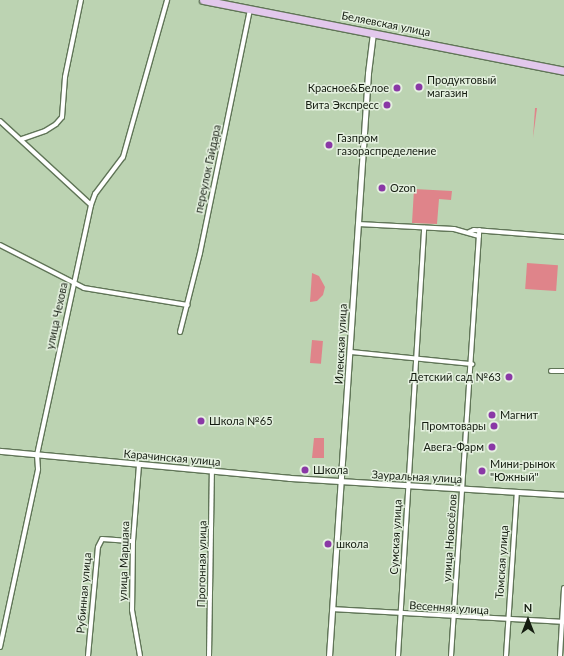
<!DOCTYPE html>
<meta charset="utf-8">
<style>
body{margin:0}
#map{position:relative;width:564px;height:656px;overflow:hidden;background:#bcd3b2;font-family:Lato,sans-serif}
div>[style]{position:absolute}
[style*='--x']{left:calc(var(--x)*1px);top:calc(var(--y)*1px);width:calc(var(--w)*1px);rotate:calc(var(--a)*1deg)}
.green>*{inset:0;background:#df848a;transform-origin:0 0}
.roads{filter:drop-shadow(1px 0 #607557) drop-shadow(-1px 0 #607557) drop-shadow(0 1px #607557) drop-shadow(0 -1px #607557)}
.minor>*{height:4px;margin:-2px;padding:0 2px;transform-origin:2px;border-radius:2px;background:#fff}
.tertiary>*{height:5px;margin:-2.5px;padding:0 2.5px;transform-origin:2.5px;border-radius:2.5px;background:#fff}
.primary>*{height:7px;margin:-3.5px;padding:0 3.5px;transform-origin:3.5px;border-radius:3.5px;background:#e2c8ec}
.dots>*{width:11px;height:11px;translate:-50% -50%;box-sizing:border-box;border:2px solid #e4f0df;border-radius:50%}
span{translate:-50% -50%;white-space:nowrap;text-align:center;line-height:1.15;-webkit-text-stroke:3px #e4f0df;paint-order:stroke}
.street-label{font-size:11px;color:#141c10}
.poi-label{font-size:11px;color:#141c10}
.left{translate:0 -50%;text-align:left}
.right{translate:-100% -50%;text-align:right}
.north{position:absolute;left:508px;top:600px;width:40px;height:40px;-webkit-text-stroke:3px #e4f0df;paint-order:stroke;rotate:0deg;font-size:11px;font-weight:700;line-height:16px;text-align:center;color:#141c10}
.north::after{content:'';display:block;margin:auto;width:14px;height:18px;background:#141c10;clip-path:polygon(50% 0,100% 100%,50% 72%,0 100%)}
</style>
<div id="map">
<div class="green">
<div style="clip-path:polygon(535px 108px,537px 108px,533px 138px)"></div>
<div style="clip-path:polygon(414px 189px,452px 191px,451px 200px,439px 199px,437px 224px,412px 223px)"></div>
<div style="left:527px;top:263px;width:31px;height:26px;rotate:4deg"></div>
<div style="clip-path:polygon(312px 273px,319px 276px,325px 287px,323px 295px,317px 301px,310px 302px)"></div>
<div style="left:312px;top:340px;width:11px;height:23px;rotate:5deg"></div>
<div style="clip-path:polygon(314px 438px,324px 438px,324px 458px,312px 458px)"></div>
</div>
<div class="roads">
<div class="minor">
<div style="--x:0;--y:121;--w:124;--a:42.7"></div>
<div style="--x:22;--y:139;--w:24;--a:-19"></div>
<div style="--x:45;--y:131;--w:13;--a:-32"></div>
<div style="--x:56;--y:124;--w:9;--a:-49"></div>
<div style="--x:62;--y:117;--w:40;--a:-85.7"></div>
<div style="--x:65;--y:77;--w:79;--a:-78.3"></div>
<div style="--x:358;--y:224;--w:96;--a:3"></div>
<div style="--x:454;--y:229;--w:26;--a:16"></div>
<div style="--x:469;--y:232;--w:5;--a:-22"></div>
<div style="--x:474;--y:230;--w:90;--a:4.4"></div>
<div style="--x:0;--y:245;--w:94;--a:27.1"></div>
<div style="--x:84;--y:288;--w:105;--a:9.3"></div>
<div style="--x:180;--y:332;--w:81;--a:-75.8"></div>
<div style="--x:200;--y:253;--w:248;--a:-78.4"></div>
<div style="--x:351;--y:352;--w:122;--a:5.7"></div>
<div style="--x:551;--y:371;--w:13;--a:0"></div>
<div style="--x:139;--y:465;--w:76;--a:94.5"></div>
<div style="--x:133;--y:541;--w:69;--a:90.8"></div>
<div style="--x:132;--y:610;--w:47;--a:80.1"></div>
<div style="--x:333;--y:609;--w:231;--a:3.2"></div>
<div style="--x:0;--y:647;--w:182;--a:-77.9"></div>
<div style="--x:38;--y:469;--w:14;--a:-94"></div>
<div style="--x:37;--y:455;--w:256;--a:-77.8"></div>
<div style="--x:91;--y:205;--w:12;--a:-70"></div>
<div style="--x:95;--y:194;--w:46;--a:-52.9"></div>
<div style="--x:123;--y:157;--w:163;--a:-74.3"></div>
<div style="--x:88;--y:656;--w:109;--a:-84.8"></div>
<div style="--x:98;--y:547;--w:9;--a:-63"></div>
<div style="--x:102;--y:539;--w:31;--a:4"></div>
<div style="--x:209;--y:656;--w:185;--a:-89.1"></div>
<div style="--x:398;--y:656;--w:429;--a:-86.5"></div>
<div style="--x:451;--y:656;--w:427;--a:-86.2"></div>
<div style="--x:506;--y:656;--w:164;--a:-86.2"></div>
<div style="--x:560;--y:656;--w:68;--a:-86.6"></div>
</div>
<div class="tertiary">
<div style="--x:0;--y:451;--w:290;--a:5.3"></div>
<div style="--x:289;--y:478;--w:276;--a:3.5"></div>
<div style="--x:329;--y:656;--w:584;--a:-86.17"></div>
<div style="--x:368;--y:73;--w:40;--a:-82.9"></div>
</div>
<div class="primary">
<div style="--x:203;--y:0;--w:368;--a:11.1"></div>
</div>
</div>
<div class="dots">
<div style="left:419px;top:87px;background:#8a38a6"></div>
<div style="left:397px;top:88px;background:#8a38a6"></div>
<div style="left:387px;top:105px;background:#8a38a6"></div>
<div style="left:329px;top:145px;background:#8a38a6"></div>
<div style="left:382px;top:188px;background:#8a38a6"></div>
<div style="left:509px;top:377px;background:#8a38a6"></div>
<div style="left:492px;top:415px;background:#8a38a6"></div>
<div style="left:201px;top:421px;background:#8a38a6"></div>
<div style="left:494px;top:426px;background:#8a38a6"></div>
<div style="left:492px;top:447px;background:#8a38a6"></div>
<div style="left:305px;top:470px;background:#8a38a6"></div>
<div style="left:482px;top:471px;background:#8a38a6"></div>
<div style="left:328px;top:544px;background:#8a38a6"></div>
</div>
<div class="street-label">
<span style="left:386px;top:24px;rotate:11deg">Беляевская улица</span>
<span style="left:208px;top:169px;rotate:-78deg">переулок Гайдара</span>
<span style="left:57px;top:316px;rotate:-78deg">улица Чехова</span>
<span style="left:341px;top:344px;rotate:-87deg">Илекская улица</span>
<span style="left:172px;top:458px;rotate:5deg">Карачинская улица</span>
<span style="left:417px;top:477px;rotate:3deg">Зауральная улица</span>
<span style="left:396px;top:537px;rotate:-87deg">Сумская улица</span>
<span style="left:450px;top:538px;rotate:-86deg">улица Новосёлов</span>
<span style="left:124px;top:561px;rotate:-88deg">улица Маршака</span>
<span style="left:502px;top:562px;rotate:-86deg">Томская улица</span>
<span style="left:202px;top:564px;rotate:-89deg">Прогонная улица</span>
<span style="left:84px;top:593px;rotate:-85deg">Рубинная улица</span>
<span style="left:449px;top:608px;rotate:4deg">Весенняя улица</span>
</div>
<div class="poi-label">
<span class="left" style="left:427px;top:87px">Продуктовый<br>магазин</span>
<span class="right" style="left:389px;top:88px">Красное&amp;Белое</span>
<span class="right" style="left:379px;top:105px">Вита Экспресс</span>
<span class="left" style="left:337px;top:145px">Газпром<br>газораспределение</span>
<span class="left" style="left:390px;top:188px">Ozon</span>
<span class="right" style="left:501px;top:377px">Детский сад №63</span>
<span class="left" style="left:500px;top:415px">Магнит</span>
<span class="left" style="left:209px;top:421px">Школа №65</span>
<span class="right" style="left:486px;top:426px">Промтовары</span>
<span class="right" style="left:484px;top:447px">Авега-Фарм</span>
<span class="left" style="left:490px;top:471px">Мини-рынок<br>"Южный"</span>
<span class="left" style="left:313px;top:470px">Школа</span>
<span class="left" style="left:336px;top:544px">школа</span>
</div>
<div class="north">N</div>
</div>
